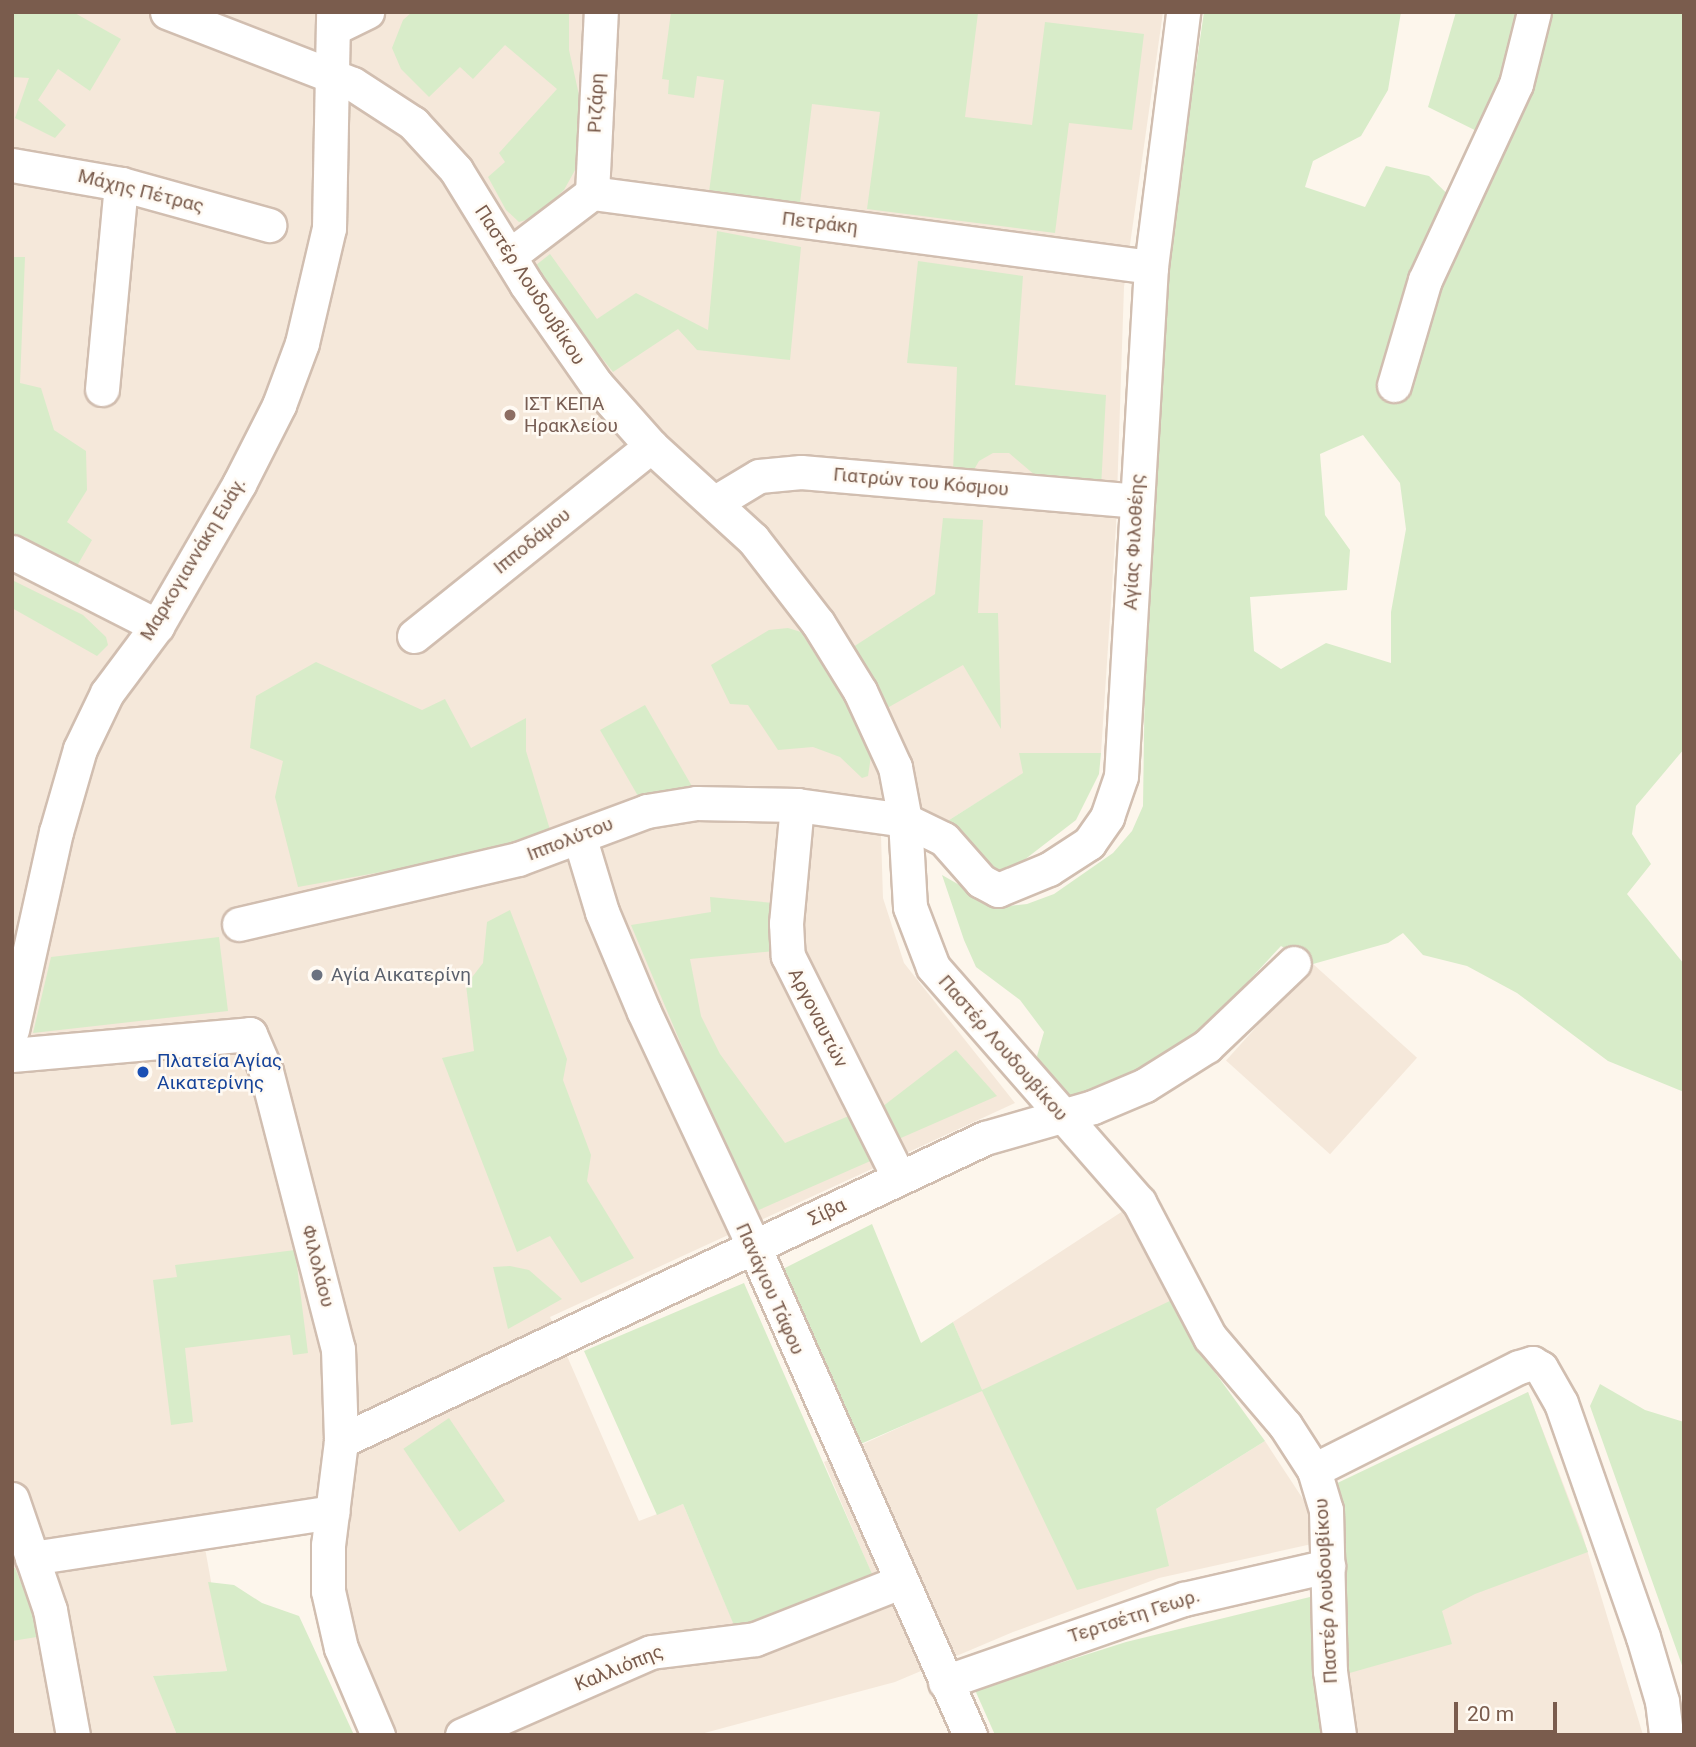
<!DOCTYPE html>
<meta charset="utf-8">
<style>
body{margin:0}
#map{position:relative;width:1696px;height:1747px;overflow:hidden;background:#fdf6ec;font-family:Roboto,sans-serif}
div>[style]{position:absolute}
[style*='--x']{left:calc(var(--x)*1px);top:calc(var(--y)*1px);width:calc(var(--w)*1px);rotate:calc(var(--a)*1deg)}
.residential>*{inset:0;background:#f5e8da;transform-origin:0 0}
.green>*{inset:0;background:#d8ecc9;transform-origin:0 0}
.roads{filter:drop-shadow(2px 0 #d1beb0) drop-shadow(-2px 0 #d1beb0) drop-shadow(0 2px #d1beb0) drop-shadow(0 -2px #d1beb0)}
.street>*{height:33px;margin:-16.5px;padding:0 16.5px;transform-origin:16.5px;border-radius:16.5px;background:#fff}
.dots>*{width:19px;height:19px;translate:-50% -50%;box-sizing:border-box;border:4px solid #fffaf3;border-radius:50%}
span{translate:-50% -50%;white-space:nowrap;text-align:center;line-height:1.15;-webkit-text-stroke:5px #fffaf3;paint-order:stroke}
.street-label{font-size:19px;color:#7a5c4d}
.education-label{font-size:19px;color:#785e54}
.left{translate:0 -50%;text-align:left}
.worship-label{font-size:19px;color:#5b616d}
.transit-label{font-size:19px;color:#164399}
.frame{position:absolute;inset:0;border:14px solid #7a5c4d;pointer-events:none}
.scale{position:absolute;left:1454px;top:1702px;width:103px;height:32px;box-sizing:border-box;border:4px solid #7a5c4d;border-top:0;padding-left:9px;font-size:21px;line-height:24px;white-space:nowrap;color:#7a5c4d;-webkit-text-stroke:5px #fffaf3;paint-order:stroke}
</style>
<div id="map">
<div class="residential">
<div style="clip-path:polygon(12px 12px,1163px 12px,1124px 287px,1116px 526px,1101px 753px,1020px 753px,1024px 773px,946px 822px,880px 804px,883px 898px,904px 963px,1015px 1103px,550px 1317px,639px 1521px,683px 1504px,736px 1629px,873px 1577px,824px 1462px,981px 1390px,953px 1322px,1126px 1209px,1174px 1299px,1156px 1509px,1265px 1441px,1305px 1502px,1528px 1392px,1581px 1530px,1643px 1735px,1353px 1735px,1343px 1710px,1339px 1538px,1159px 1578px,1013px 1632px,895px 1682px,697px 1735px,388px 1735px,346px 1636px,339px 1527px,205px 1548px,227px 1671px,154px 1676px,177px 1735px,12px 1735px)"></div>
<div style="left:1313px;top:964px;width:140px;height:130px;rotate:42deg"></div>
</div>
<div class="green">
<div style="clip-path:polygon(12px 12px,73px 12px,121px 39px,90px 91px,58px 69px,38px 100px,66px 125px,55px 138px,15px 118px,29px 78px,12px 77px)"></div>
<div style="clip-path:polygon(412px 12px,569px 12px,569px 50px,581px 104px,579px 163px,564px 190px,533px 218px,519px 222px,506px 210px,488px 177px,505px 162px,499px 153px,557px 89px,505px 45px,473px 79px,460px 67px,429px 97px,401px 69px,392px 48px,403px 20px)"></div>
<div style="clip-path:polygon(671px 12px,978px 13px,965px 117px,1032px 125px,1045px 22px,1144px 34px,1132px 130px,1069px 123px,1055px 233px,867px 209px,880px 112px,812px 104px,800px 203px,709px 192px,724px 80px,697px 76px,694px 98px,668px 94px,669px 80px,662px 79px)"></div>
<div style="clip-path:polygon(evenodd,1204px 12px,1401px 12px,1388px 90px,1361px 136px,1313px 161px,1305px 187px,1365px 207px,1386px 166px,1429px 176px,1468px 214px,1501px 143px,1428px 107px,1456px 12px,1684px 12px,1684px 749px,1636px 806px,1632px 834px,1651px 864px,1627px 894px,1684px 964px,1684px 1092px,1608px 1061px,1517px 993px,1467px 966px,1423px 955px,1403px 933px,1388px 943px,1313px 964px,1281px 946px,1203px 1030px,1105px 1090px,1075px 1101px,1059px 1094px,1044px 1073px,1037px 1056px,1044px 1032px,1020px 1000px,976px 967px,964px 940px,942px 875px,998px 907px,1027px 904px,1054px 894px,1113px 853px,1132px 831px,1143px 806px,1145px 668px,1167px 267px,1204px 12px,1363px 435px,1400px 483px,1406px 529px,1391px 612px,1391px 663px,1326px 643px,1281px 669px,1254px 651px,1250px 597px,1347px 590px,1350px 550px,1325px 515px,1320px 454px,1363px 435px)"></div>
<div style="clip-path:polygon(717px 231px,801px 247px,790px 360px,697px 350px,678px 329px,613px 372px,531px 269px,550px 254px,597px 319px,636px 293px,708px 330px)"></div>
<div style="clip-path:polygon(12px 257px,25px 257px,20px 383px,41px 388px,54px 430px,86px 451px,87px 490px,67px 522px,92px 540px,77px 566px,12px 535px)"></div>
<div style="clip-path:polygon(918px 261px,1023px 276px,1015px 385px,1106px 395px,1101px 488px,1043px 482px,1009px 453px,993px 453px,979px 461px,972px 473px,953px 472px,957px 367px,907px 363px)"></div>
<div style="clip-path:polygon(943px 518px,983px 520px,978px 613px,998px 613px,1001px 729px,963px 665px,882px 711px,850px 649px,935px 594px)"></div>
<div style="clip-path:polygon(12px 580px,83px 615px,106px 637px,108px 645px,97px 656px,12px 608px)"></div>
<div style="clip-path:polygon(788px 628px,801px 632px,850px 709px,871px 756px,868px 776px,862px 778px,840px 757px,813px 747px,778px 750px,748px 705px,730px 704px,711px 665px,769px 630px)"></div>
<div style="clip-path:polygon(316px 662px,422px 710px,445px 699px,471px 748px,526px 718px,526px 751px,551px 833px,437px 862px,298px 887px,275px 797px,283px 761px,250px 748px,256px 696px)"></div>
<div style="clip-path:polygon(645px 705px,693px 788px,638px 796px,600px 730px)"></div>
<div style="clip-path:polygon(1019px 753px,1101px 753px,1099px 774px,1076px 820px,1010px 871px,988px 871px,946px 822px,1023px 773px)"></div>
<div style="clip-path:polygon(710px 897px,774px 903px,775px 951px,690px 959px,701px 1016px,720px 1054px,785px 1143px,851px 1115px,875px 1159px,752px 1213px,631px 925px,711px 912px)"></div>
<div style="clip-path:polygon(510px 910px,567px 1059px,563px 1080px,591px 1155px,587px 1181px,634px 1258px,581px 1283px,550px 1236px,517px 1252px,442px 1058px,474px 1051px,466px 985px,483px 963px,487px 922px)"></div>
<div style="clip-path:polygon(219px 937px,228px 1011px,33px 1033px,51px 957px)"></div>
<div style="clip-path:polygon(956px 1050px,997px 1096px,894px 1141px,878px 1110px)"></div>
<div style="clip-path:polygon(872px 1224px,921px 1343px,953px 1322px,982px 1390px,1174px 1299px,1203px 1356px,1265px 1441px,1156px 1509px,1169px 1566px,1077px 1590px,982px 1391px,856px 1446px,777px 1272px)"></div>
<div style="clip-path:polygon(295px 1250px,308px 1353px,293px 1355px,290px 1335px,185px 1348px,193px 1422px,171px 1425px,153px 1280px,177px 1277px,175px 1265px)"></div>
<div style="clip-path:polygon(510px 1266px,529px 1270px,562px 1299px,508px 1329px,493px 1267px)"></div>
<div style="clip-path:polygon(744px 1283px,873px 1576px,736px 1630px,683px 1504px,657px 1515px,584px 1351px)"></div>
<div style="clip-path:polygon(1600px 1384px,1645px 1410px,1684px 1422px,1684px 1671px,1590px 1406px)"></div>
<div style="clip-path:polygon(1528px 1392px,1588px 1552px,1475px 1594px,1442px 1611px,1452px 1644px,1339px 1676px,1329px 1487px)"></div>
<div style="left:449px;top:1418px;width:100px;height:55px;rotate:56deg"></div>
<div style="clip-path:polygon(12px 1568px,15px 1568px,43px 1636px,12px 1641px)"></div>
<div style="clip-path:polygon(208px 1582px,234px 1585px,262px 1603px,299px 1616px,354px 1735px,177px 1735px,153px 1676px,227px 1671px)"></div>
<div style="clip-path:polygon(1314px 1596px,1321px 1735px,995px 1735px,975px 1690px,1126px 1642px)"></div>
</div>
<div class="roads">
<div class="street">
<div style="--x:167;--y:12;--w:199;--a:21.2"></div>
<div style="--x:353;--y:84;--w:72;--a:33"></div>
<div style="--x:413;--y:123;--w:64;--a:47.5"></div>
<div style="--x:456;--y:170;--w:134;--a:58.4"></div>
<div style="--x:526;--y:284;--w:122;--a:55"></div>
<div style="--x:596;--y:384;--w:83;--a:48.4"></div>
<div style="--x:651;--y:446;--w:138;--a:42.4"></div>
<div style="--x:753;--y:539;--w:106;--a:52.3"></div>
<div style="--x:818;--y:623;--w:80;--a:58.3"></div>
<div style="--x:860;--y:691;--w:84;--a:65.3"></div>
<div style="--x:895;--y:767;--w:54;--a:79.3"></div>
<div style="--x:905;--y:820;--w:87;--a:86.7"></div>
<div style="--x:910;--y:907;--w:64;--a:69"></div>
<div style="--x:933;--y:967;--w:313;--a:48.8"></div>
<div style="--x:1139;--y:1202;--w:153;--a:62.3"></div>
<div style="--x:1210;--y:1337;--w:116;--a:49.6"></div>
<div style="--x:1285;--y:1425;--w:54;--a:57.2"></div>
<div style="--x:1314;--y:1470;--w:42;--a:73.3"></div>
<div style="--x:1326;--y:1510;--w:161;--a:88.6"></div>
<div style="--x:1330;--y:1671;--w:65;--a:82"></div>
<div style="--x:334;--y:28;--w:37;--a:-26"></div>
<div style="--x:12;--y:165;--w:111;--a:9.9"></div>
<div style="--x:121;--y:184;--w:154;--a:15.5"></div>
<div style="--x:592;--y:193;--w:181;--a:-87.2"></div>
<div style="--x:509;--y:256;--w:104;--a:-37.2"></div>
<div style="--x:592;--y:193;--w:564;--a:7.54"></div>
<div style="--x:1394;--y:385;--w:109;--a:-73.6"></div>
<div style="--x:1425;--y:280;--w:216;--a:-65.1"></div>
<div style="--x:1516;--y:84;--w:74;--a:-76"></div>
<div style="--x:102;--y:389;--w:206;--a:-84.7"></div>
<div style="--x:714;--y:503;--w:52;--a:-31"></div>
<div style="--x:759;--y:476;--w:42;--a:-5.4"></div>
<div style="--x:801;--y:472;--w:336;--a:4.9"></div>
<div style="--x:12;--y:552;--w:163;--a:27"></div>
<div style="--x:414;--y:636;--w:304;--a:-38.7"></div>
<div style="--x:797;--y:805;--w:119;--a:95.3"></div>
<div style="--x:786;--y:923;--w:33;--a:87"></div>
<div style="--x:788;--y:956;--w:248;--a:63.4"></div>
<div style="--x:580;--y:839;--w:76;--a:73.2"></div>
<div style="--x:602;--y:912;--w:108;--a:67.2"></div>
<div style="--x:644;--y:1012;--w:259;--a:64.9"></div>
<div style="--x:754;--y:1247;--w:534;--a:66.12"></div>
<div style="--x:239;--y:924;--w:286;--a:-13.1"></div>
<div style="--x:518;--y:859;--w:138;--a:-20.4"></div>
<div style="--x:647;--y:811;--w:50;--a:-9.3"></div>
<div style="--x:696;--y:803;--w:101;--a:1.1"></div>
<div style="--x:797;--y:805;--w:109;--a:7.9"></div>
<div style="--x:905;--y:820;--w:43;--a:26"></div>
<div style="--x:944;--y:839;--w:56;--a:48.6"></div>
<div style="--x:981;--y:881;--w:19;--a:28"></div>
<div style="--x:998;--y:890;--w:55;--a:-22.4"></div>
<div style="--x:1049;--y:869;--w:48;--a:-33"></div>
<div style="--x:1089;--y:843;--w:32;--a:-55"></div>
<div style="--x:1107;--y:817;--w:43;--a:-71.1"></div>
<div style="--x:1121;--y:776;--w:510;--a:-86.63"></div>
<div style="--x:1151;--y:267;--w:257;--a:-82.8"></div>
<div style="--x:12;--y:1030;--w:203;--a:-77.5"></div>
<div style="--x:56;--y:832;--w:86;--a:-73.9"></div>
<div style="--x:80;--y:749;--w:62;--a:-64.3"></div>
<div style="--x:107;--y:693;--w:84;--a:-53.3"></div>
<div style="--x:157;--y:626;--w:164;--a:-60"></div>
<div style="--x:239;--y:484;--w:89;--a:-63.1"></div>
<div style="--x:279;--y:405;--w:66;--a:-69.6"></div>
<div style="--x:302;--y:343;--w:118;--a:-76.8"></div>
<div style="--x:329;--y:228;--w:216;--a:-88.9"></div>
<div style="--x:12;--y:1055;--w:239;--a:-5"></div>
<div style="--x:250;--y:1034;--w:40;--a:66.6"></div>
<div style="--x:266;--y:1071;--w:287;--a:75.5"></div>
<div style="--x:338;--y:1349;--w:92;--a:88.1"></div>
<div style="--x:341;--y:1441;--w:105;--a:97.1"></div>
<div style="--x:328;--y:1545;--w:46;--a:90"></div>
<div style="--x:328;--y:1591;--w:58;--a:77.2"></div>
<div style="--x:341;--y:1648;--w:95;--a:67"></div>
<div style="--x:341;--y:1441;--w:712;--a:-25.2"></div>
<div style="--x:985;--y:1138;--w:112;--a:-16"></div>
<div style="--x:1093;--y:1107;--w:56;--a:-22.9"></div>
<div style="--x:1145;--y:1085;--w:73;--a:-32.2"></div>
<div style="--x:1207;--y:1046;--w:120;--a:-43.7"></div>
<div style="--x:1314;--y:1470;--w:229;--a:-26.7"></div>
<div style="--x:1519;--y:1367;--w:14;--a:-17"></div>
<div style="--x:1532;--y:1363;--w:10;--a:29"></div>
<div style="--x:1541;--y:1368;--w:40;--a:60.3"></div>
<div style="--x:1561;--y:1403;--w:248;--a:70.7"></div>
<div style="--x:1643;--y:1637;--w:67;--a:73.5"></div>
<div style="--x:1662;--y:1701;--w:34;--a:83"></div>
<div style="--x:12;--y:1499;--w:117;--a:71.1"></div>
<div style="--x:50;--y:1610;--w:127;--a:79.6"></div>
<div style="--x:32;--y:1558;--w:304;--a:-8.7"></div>
<div style="--x:945;--y:1682;--w:253;--a:-19.2"></div>
<div style="--x:1184;--y:1599;--w:148;--a:-12.9"></div>
<div style="--x:462;--y:1735;--w:206;--a:-23.7"></div>
<div style="--x:651;--y:1652;--w:105;--a:-7.1"></div>
<div style="--x:755;--y:1639;--w:156;--a:-21.5"></div>
</div>
</div>
<div class="dots">
<div style="left:510px;top:415px;background:#8d6e63"></div>
<div style="left:317px;top:975px;background:#6b7280"></div>
<div style="left:143px;top:1072px;background:#1a4fb4"></div>
</div>
<div class="street-label">
<span style="left:596px;top:103px;rotate:-87deg">Ριζάρη</span>
<span style="left:141px;top:191px;rotate:14deg">Μάχης Πέτρας</span>
<span style="left:820px;top:223px;rotate:7deg">Πετράκη</span>
<span style="left:530px;top:285px;rotate:57deg">Παστέρ Λουδουβίκου</span>
<span style="left:921px;top:482px;rotate:5deg">Γιατρών του Κόσμου</span>
<span style="left:532px;top:541px;rotate:-39deg">Ιπποδάμου</span>
<span style="left:1134px;top:542px;rotate:-87deg">Αγίας Φιλοθέης</span>
<span style="left:193px;top:559px;rotate:-59deg">Μαρκογιαννάκη Ευάγ.</span>
<span style="left:570px;top:839px;rotate:-21deg">Ιππολύτου</span>
<span style="left:818px;top:1018px;rotate:63deg">Αργοναυτών</span>
<span style="left:1003px;top:1048px;rotate:49deg">Παστέρ Λουδουβίκου</span>
<span style="left:827px;top:1212px;rotate:-25deg">Σίβα</span>
<span style="left:318px;top:1266px;rotate:76deg">Φιλολάου</span>
<span style="left:770px;top:1289px;rotate:66deg">Πανάγιου Τάφου</span>
<span style="left:1326px;top:1591px;rotate:-93deg">Παστέρ Λουδουβίκου</span>
<span style="left:1134px;top:1616px;rotate:-18deg">Τερτσέτη Γεωρ.</span>
<span style="left:619px;top:1668px;rotate:-22deg">Καλλιόπης</span>
</div>
<div class="education-label">
<span class="left" style="left:524px;top:415px">ΙΣΤ ΚΕΠΑ<br>Ηρακλείου</span>
</div>
<div class="worship-label">
<span class="left" style="left:331px;top:975px">Αγία Αικατερίνη</span>
</div>
<div class="transit-label">
<span class="left" style="left:157px;top:1072px">Πλατεία Αγίας<br>Αικατερίνης</span>
</div>
<div class="frame"></div>
<div class="scale">20 m</div>
</div>
